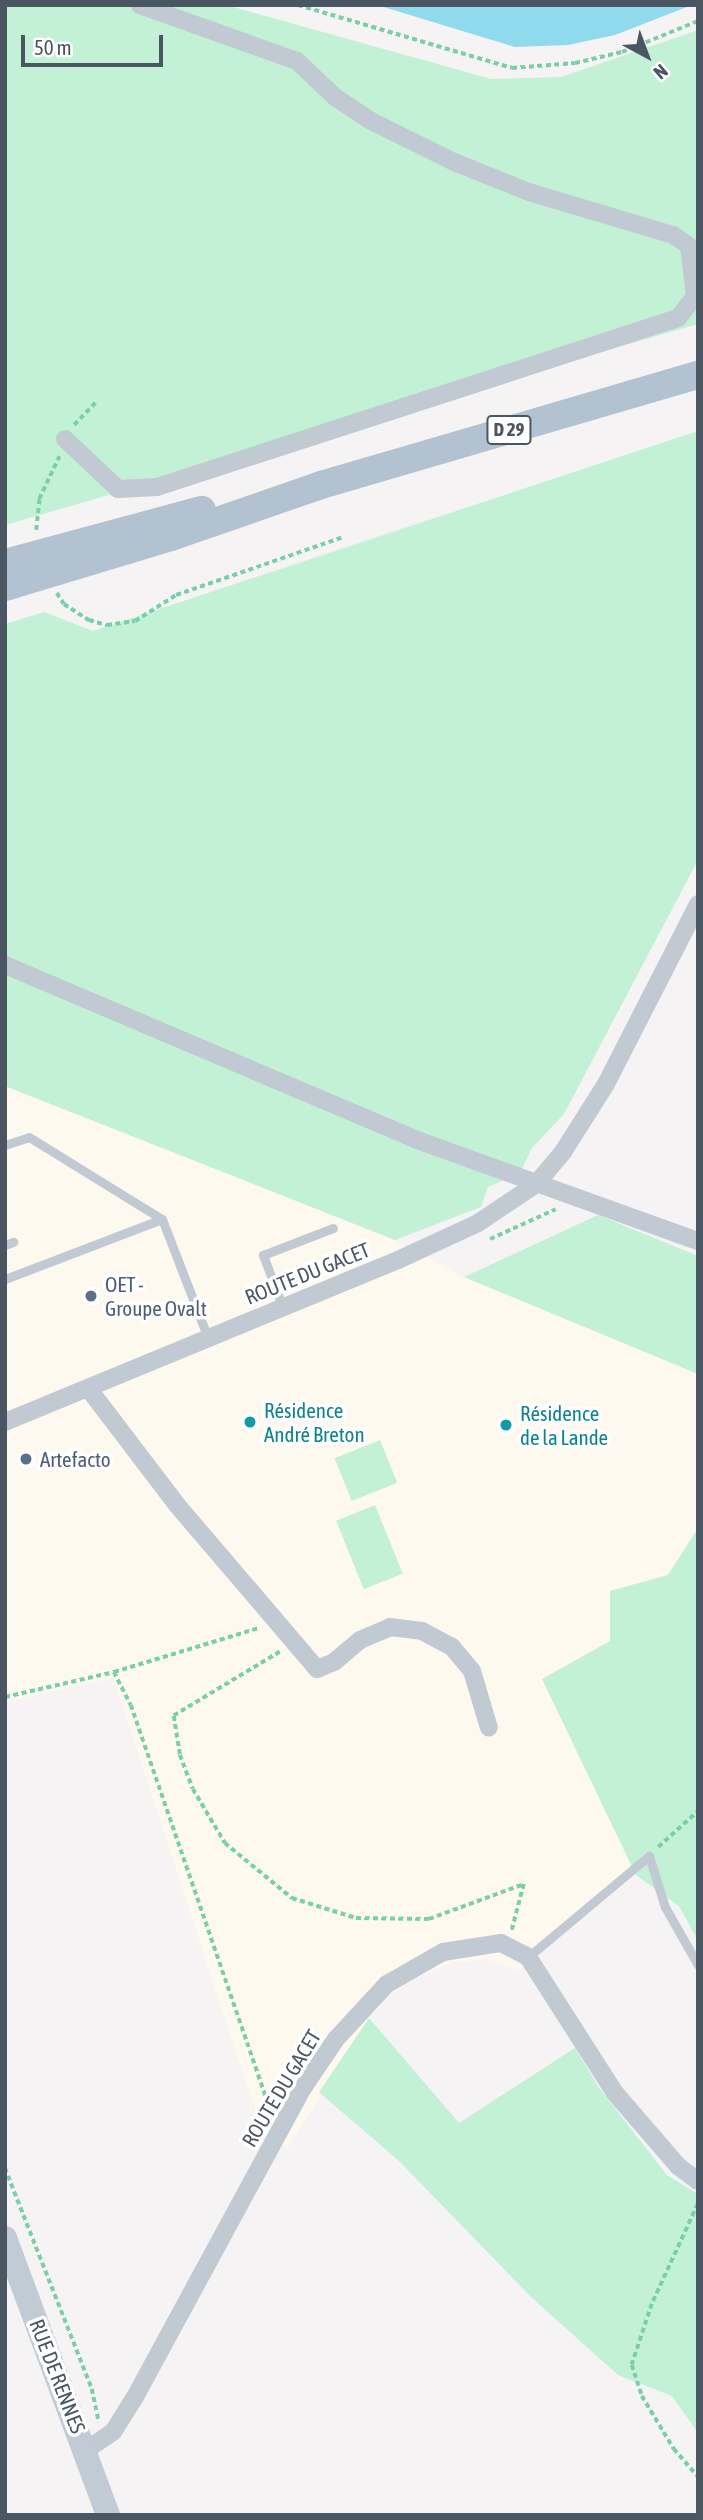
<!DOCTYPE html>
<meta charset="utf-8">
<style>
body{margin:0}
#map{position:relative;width:703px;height:2520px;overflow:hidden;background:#f5f3f3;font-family:"Asap Condensed",sans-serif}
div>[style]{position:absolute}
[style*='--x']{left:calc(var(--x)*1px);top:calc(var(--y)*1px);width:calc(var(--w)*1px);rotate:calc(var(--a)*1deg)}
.commercial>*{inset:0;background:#fdf9ef}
.green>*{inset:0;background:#c3f1d5;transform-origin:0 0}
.water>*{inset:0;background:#90daee}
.path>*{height:3.5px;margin-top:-1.75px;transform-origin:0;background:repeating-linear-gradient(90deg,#7ad0a6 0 5px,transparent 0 8.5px)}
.lane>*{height:9px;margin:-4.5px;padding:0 4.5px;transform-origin:4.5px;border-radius:4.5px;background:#c1cad2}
.street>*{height:18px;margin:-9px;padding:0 9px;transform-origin:9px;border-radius:9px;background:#c1cad2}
.secondary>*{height:24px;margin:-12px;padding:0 12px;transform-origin:12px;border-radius:12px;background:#c1cbd6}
.primary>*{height:28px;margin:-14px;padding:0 14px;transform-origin:14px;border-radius:14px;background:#b3c2d1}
.dots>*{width:19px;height:19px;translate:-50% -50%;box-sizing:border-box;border:4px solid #fff;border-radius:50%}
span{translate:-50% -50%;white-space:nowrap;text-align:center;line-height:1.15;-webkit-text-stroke:7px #fff;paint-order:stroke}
.shield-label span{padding:2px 5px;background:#fff;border:2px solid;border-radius:5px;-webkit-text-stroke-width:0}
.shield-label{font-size:19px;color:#4a5661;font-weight:700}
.street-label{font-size:21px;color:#4a5661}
.service-label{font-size:21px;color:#4e5e75}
.left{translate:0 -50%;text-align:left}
.culture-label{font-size:21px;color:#0d838f}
.frame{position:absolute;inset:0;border:7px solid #4a5661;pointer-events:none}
.north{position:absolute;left:612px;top:21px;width:70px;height:70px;-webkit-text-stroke:5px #fff;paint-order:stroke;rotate:139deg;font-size:19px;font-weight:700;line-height:28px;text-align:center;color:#4a5661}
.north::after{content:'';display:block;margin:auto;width:24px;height:32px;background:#4a5661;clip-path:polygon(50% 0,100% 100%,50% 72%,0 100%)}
.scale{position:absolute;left:21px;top:35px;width:142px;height:32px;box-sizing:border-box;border:4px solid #4a5661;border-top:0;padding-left:9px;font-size:21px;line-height:24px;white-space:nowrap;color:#4a5661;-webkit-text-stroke:5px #fff;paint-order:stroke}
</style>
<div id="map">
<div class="commercial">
<div style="clip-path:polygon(5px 1086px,394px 1240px,464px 1277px,698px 1374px,698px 1528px,668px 1575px,610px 1591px,610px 1641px,543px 1679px,636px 1875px,520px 1970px,487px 1959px,450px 1963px,401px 1985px,369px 2018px,288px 2148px,263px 2133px,113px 1678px,5px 1702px)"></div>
</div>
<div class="green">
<div style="clip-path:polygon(5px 5px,226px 5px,491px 79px,561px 77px,698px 30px,698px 324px,5px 525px)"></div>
<div style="clip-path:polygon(698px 431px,698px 860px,564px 1114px,532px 1148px,520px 1173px,488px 1187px,481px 1207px,395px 1240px,5px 1086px,5px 624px,44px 612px,93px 631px)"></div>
<div style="clip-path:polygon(598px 1215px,698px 1256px,698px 1374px,464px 1277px)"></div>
<div style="left:380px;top:1440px;width:46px;height:49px;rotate:68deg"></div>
<div style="left:375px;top:1505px;width:74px;height:42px;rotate:68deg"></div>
<div style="clip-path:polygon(698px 1528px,698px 1941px,679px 1906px,636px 1875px,542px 1679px,610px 1641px,610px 1591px,668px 1575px)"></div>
<div style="clip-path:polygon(369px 2018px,459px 2123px,575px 2048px,599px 2088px,667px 2175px,698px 2194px,698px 2433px,672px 2396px,618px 2375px,531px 2297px,399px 2161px,319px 2092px)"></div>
</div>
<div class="water">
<div style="clip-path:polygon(377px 5px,692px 5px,615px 35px,568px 45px,515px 47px)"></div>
</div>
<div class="path">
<div style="--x:298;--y:5;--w:223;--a:16.4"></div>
<div style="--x:512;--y:68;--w:63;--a:-4.5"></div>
<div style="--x:575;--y:63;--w:48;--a:-13.2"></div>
<div style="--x:622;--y:52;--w:82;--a:-22.2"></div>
<div style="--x:74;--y:425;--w:33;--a:-46"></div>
<div style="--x:36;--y:530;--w:31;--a:-84"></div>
<div style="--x:39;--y:499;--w:47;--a:-64.5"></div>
<div style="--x:57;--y:593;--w:13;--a:58"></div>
<div style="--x:64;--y:604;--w:30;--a:33"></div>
<div style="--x:89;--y:620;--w:19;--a:16"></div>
<div style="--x:107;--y:625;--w:28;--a:-8"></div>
<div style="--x:135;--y:621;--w:49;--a:-32.4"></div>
<div style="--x:176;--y:595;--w:175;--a:-19.1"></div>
<div style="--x:490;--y:1239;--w:72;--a:-24.4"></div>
<div style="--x:280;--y:1652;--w:124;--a:148.9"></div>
<div style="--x:174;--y:1716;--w:39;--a:81"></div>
<div style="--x:180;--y:1755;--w:36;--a:69"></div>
<div style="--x:193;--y:1789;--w:63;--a:59.3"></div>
<div style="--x:225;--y:1843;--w:87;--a:39.4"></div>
<div style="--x:292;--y:1898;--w:67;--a:17.4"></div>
<div style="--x:356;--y:1918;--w:73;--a:0.8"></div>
<div style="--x:429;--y:1919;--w:101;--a:-20.2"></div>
<div style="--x:524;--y:1884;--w:48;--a:104.6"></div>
<div style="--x:114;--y:1672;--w:152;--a:-16.9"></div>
<div style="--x:5;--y:1697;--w:112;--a:-12.9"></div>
<div style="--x:114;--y:1672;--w:37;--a:63"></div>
<div style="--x:131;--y:1705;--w:430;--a:71"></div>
<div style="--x:658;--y:1847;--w:54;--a:-42"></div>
<div style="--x:5;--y:2168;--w:238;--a:68.5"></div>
<div style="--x:92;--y:2389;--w:34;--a:78"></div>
<div style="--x:698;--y:2204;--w:110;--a:114.7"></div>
<div style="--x:652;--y:2304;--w:64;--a:108.2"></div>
<div style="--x:632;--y:2365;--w:33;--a:72"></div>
<div style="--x:642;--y:2396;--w:62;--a:58.9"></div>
<div style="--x:674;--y:2449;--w:37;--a:49"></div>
</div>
<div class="lane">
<div style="--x:5;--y:1145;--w:25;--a:-18"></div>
<div style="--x:29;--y:1137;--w:156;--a:31.7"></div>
<div style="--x:5;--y:1245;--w:9;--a:-21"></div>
<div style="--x:5;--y:1279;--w:168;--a:-20.9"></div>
<div style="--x:162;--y:1219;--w:128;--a:68.9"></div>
<div style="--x:283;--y:1308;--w:57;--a:-110.7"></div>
<div style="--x:263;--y:1255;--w:75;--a:-21.1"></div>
<div style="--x:528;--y:1957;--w:158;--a:-39.9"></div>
<div style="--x:649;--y:1856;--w:53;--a:72.6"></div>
<div style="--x:665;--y:1907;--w:67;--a:60.4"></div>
</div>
<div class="street">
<div style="--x:65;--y:439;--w:73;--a:43.3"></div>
<div style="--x:118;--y:489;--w:39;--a:-3"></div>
<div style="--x:157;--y:487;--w:548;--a:-17.97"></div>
<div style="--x:678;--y:318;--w:28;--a:-52"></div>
<div style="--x:695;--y:296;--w:50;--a:-96.8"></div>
<div style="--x:689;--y:246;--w:19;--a:-145"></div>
<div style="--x:673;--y:235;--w:150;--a:-163.4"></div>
<div style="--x:529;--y:192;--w:81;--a:-158.2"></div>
<div style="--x:454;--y:162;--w:93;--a:-153.7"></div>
<div style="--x:371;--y:121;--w:43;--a:-146.3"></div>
<div style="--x:335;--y:97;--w:52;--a:-136.5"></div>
<div style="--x:297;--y:61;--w:167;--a:-160.4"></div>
<div style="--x:5;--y:965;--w:448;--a:23"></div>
<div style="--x:417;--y:1140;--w:299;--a:19.8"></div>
<div style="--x:88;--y:1388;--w:147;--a:52.7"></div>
<div style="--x:177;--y:1505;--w:216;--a:49.5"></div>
<div style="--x:317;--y:1669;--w:18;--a:-22"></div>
<div style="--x:334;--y:1662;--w:34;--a:-40"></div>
<div style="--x:360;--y:1640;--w:33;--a:-23"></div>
<div style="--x:390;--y:1627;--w:32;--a:7"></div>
<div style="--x:422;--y:1631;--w:34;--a:28"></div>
<div style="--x:452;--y:1647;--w:31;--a:50"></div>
<div style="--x:472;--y:1671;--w:59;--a:73.4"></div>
<div style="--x:5;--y:1422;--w:425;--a:-22.4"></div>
<div style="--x:398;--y:1260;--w:88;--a:-24.8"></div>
<div style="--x:478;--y:1223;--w:70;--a:-33.9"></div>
<div style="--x:536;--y:1184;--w:42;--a:-49.8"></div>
<div style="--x:563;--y:1152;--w:80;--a:-57.7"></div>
<div style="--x:606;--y:1084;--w:202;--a:-62.9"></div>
<div style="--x:86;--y:2450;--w:32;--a:-34"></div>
<div style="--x:113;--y:2432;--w:41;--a:-57.8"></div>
<div style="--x:135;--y:2397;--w:352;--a:-61.5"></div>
<div style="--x:303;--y:2088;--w:59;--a:-56"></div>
<div style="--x:336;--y:2039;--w:75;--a:-47.2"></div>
<div style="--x:387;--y:1984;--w:64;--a:-29.7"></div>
<div style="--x:443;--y:1952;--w:59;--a:-8.8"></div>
<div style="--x:501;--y:1943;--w:30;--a:27"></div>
<div style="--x:528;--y:1957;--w:161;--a:57.4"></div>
<div style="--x:615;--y:2093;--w:96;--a:49.2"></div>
<div style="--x:678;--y:2166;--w:25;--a:37"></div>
</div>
<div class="secondary">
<div style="--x:5;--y:2238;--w:296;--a:69.6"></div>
</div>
<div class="primary">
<div style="--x:5;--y:563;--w:204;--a:-15.1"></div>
<div style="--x:5;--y:587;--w:173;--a:-16.8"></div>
<div style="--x:171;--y:537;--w:159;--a:-19.1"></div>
<div style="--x:321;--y:485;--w:393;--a:-16.3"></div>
</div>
<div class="dots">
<div style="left:91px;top:1296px;background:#5c6f8a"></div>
<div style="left:250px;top:1422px;background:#0f9aa8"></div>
<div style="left:506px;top:1425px;background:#0f9aa8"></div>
<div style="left:26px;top:1459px;background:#5c6f8a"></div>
</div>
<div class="shield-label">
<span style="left:509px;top:430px">D 29</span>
</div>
<div class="street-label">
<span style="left:307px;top:1273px;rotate:-22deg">ROUTE DU GACET</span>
<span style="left:281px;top:2088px;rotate:-59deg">ROUTE DU GACET</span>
<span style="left:58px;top:2376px;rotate:69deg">RUE DE RENNES</span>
</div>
<div class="service-label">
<span class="left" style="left:105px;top:1296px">OET -<br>Groupe Ovalt</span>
<span class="left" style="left:40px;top:1459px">Artefacto</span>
</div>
<div class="culture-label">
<span class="left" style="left:264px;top:1422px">Résidence<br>André Breton</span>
<span class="left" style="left:520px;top:1425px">Résidence<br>de la Lande</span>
</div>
<div class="frame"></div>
<div class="north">N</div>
<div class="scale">50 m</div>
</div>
